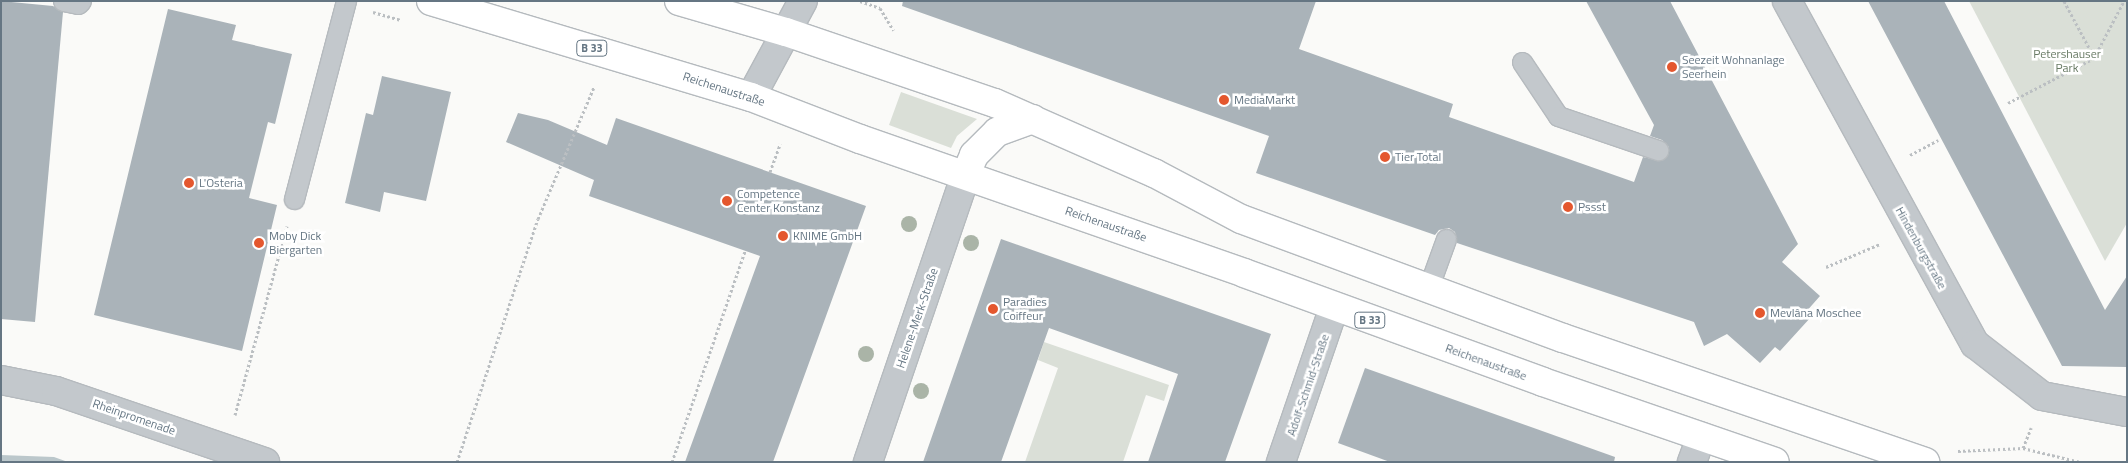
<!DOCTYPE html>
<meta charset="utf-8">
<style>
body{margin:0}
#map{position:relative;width:2128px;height:463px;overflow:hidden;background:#fafaf8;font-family:"Titillium Web",sans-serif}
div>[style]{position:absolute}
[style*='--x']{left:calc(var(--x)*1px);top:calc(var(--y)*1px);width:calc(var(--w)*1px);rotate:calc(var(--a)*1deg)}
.green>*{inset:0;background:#dadfd7}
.water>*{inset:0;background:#bbc7cb}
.building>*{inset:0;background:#aab3b9}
.path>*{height:3px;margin-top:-1.5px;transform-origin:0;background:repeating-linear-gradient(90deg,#bbbfc2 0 2.5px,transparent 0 5px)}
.roads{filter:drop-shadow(1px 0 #b5babe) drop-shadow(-1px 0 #b5babe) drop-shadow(0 1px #b5babe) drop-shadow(0 -1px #b5babe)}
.lane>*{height:19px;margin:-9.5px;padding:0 9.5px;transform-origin:9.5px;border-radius:9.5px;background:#c3c8cc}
.street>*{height:28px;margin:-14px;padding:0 14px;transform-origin:14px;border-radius:14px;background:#c3c8cc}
.primary>*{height:28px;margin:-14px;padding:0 14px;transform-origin:14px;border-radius:14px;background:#fff}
.trees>*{width:16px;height:16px;margin:-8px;border-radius:50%;background:#aab4a7}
.dots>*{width:14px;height:14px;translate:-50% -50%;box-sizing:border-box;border:2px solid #fff;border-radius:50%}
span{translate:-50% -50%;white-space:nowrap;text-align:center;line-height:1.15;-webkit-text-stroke:5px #fff;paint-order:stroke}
.shield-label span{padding:1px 4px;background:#fff;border:1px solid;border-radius:4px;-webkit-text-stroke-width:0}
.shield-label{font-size:11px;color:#657683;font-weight:700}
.park-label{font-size:12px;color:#687a64}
.poi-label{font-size:12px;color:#657683}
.left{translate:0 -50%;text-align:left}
.street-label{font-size:12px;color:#657683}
.frame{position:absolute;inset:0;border:2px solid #657683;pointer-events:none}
</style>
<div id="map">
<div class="green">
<div style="clip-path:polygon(1969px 1px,2127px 1px,2127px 223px,2105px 261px)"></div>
<div style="clip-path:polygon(901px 92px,977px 119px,957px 136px,951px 148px,889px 125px)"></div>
<div style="clip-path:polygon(1044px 342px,1169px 385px,1164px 401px,1146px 395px,1123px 462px,1025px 462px,1058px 368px,1038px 360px)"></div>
</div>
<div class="water">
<div style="clip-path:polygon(1px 455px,54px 457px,68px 462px,1px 462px)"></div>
</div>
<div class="building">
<div style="clip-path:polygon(1px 1px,53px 6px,63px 12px,35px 322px,1px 319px)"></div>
<div style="clip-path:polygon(903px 1px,1316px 1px,1299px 49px,1453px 104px,1449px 117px,1634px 182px,1643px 157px,1661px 161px,1668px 154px,1669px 147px,1662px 140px,1650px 136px,1654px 125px,1586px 1px,1670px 1px,1798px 244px,1782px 262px,1820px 296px,1805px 313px,1811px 317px,1780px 351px,1775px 347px,1760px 363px,1727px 334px,1704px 346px,1694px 322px,1457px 243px,1455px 232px,1449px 228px,1439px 230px,1435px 235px,1256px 173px,1269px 136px,902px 6px)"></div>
<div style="clip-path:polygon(1868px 1px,1944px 1px,2105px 310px,2127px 276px,2127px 367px,2062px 366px)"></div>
<div style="clip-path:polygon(168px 9px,236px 25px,232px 40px,292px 54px,275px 124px,268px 122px,249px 198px,277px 205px,242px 351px,94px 315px)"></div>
<div style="clip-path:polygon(382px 76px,451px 92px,426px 201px,384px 192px,380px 212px,345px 203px,366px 113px,373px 115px)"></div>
<div style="clip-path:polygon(518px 113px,548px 120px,607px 145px,616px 118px,866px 206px,773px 462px,685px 462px,760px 256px,589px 196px,594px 180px,506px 142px)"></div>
<div style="clip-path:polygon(1001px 239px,1271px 334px,1225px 462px,1148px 462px,1178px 374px,1049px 328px,1001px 462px,923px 462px)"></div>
<div style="clip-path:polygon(1365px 368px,1615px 457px,1614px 462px,1390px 462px,1338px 443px)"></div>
</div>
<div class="path">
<div style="--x:860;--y:1;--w:21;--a:19"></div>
<div style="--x:880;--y:8;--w:26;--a:59"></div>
<div style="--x:2064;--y:1;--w:64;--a:61.8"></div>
<div style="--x:373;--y:12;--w:29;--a:16"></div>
<div style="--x:2008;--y:103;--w:97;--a:-27.6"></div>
<div style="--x:2094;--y:58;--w:64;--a:-62.2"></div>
<div style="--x:1910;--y:155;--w:32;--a:-28"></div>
<div style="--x:770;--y:172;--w:30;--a:-70"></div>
<div style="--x:1826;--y:267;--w:59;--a:-23.1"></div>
<div style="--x:235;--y:415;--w:196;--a:-74.6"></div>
<div style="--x:2023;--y:448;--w:22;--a:-68"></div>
<div style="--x:1958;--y:451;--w:65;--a:-2.6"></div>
<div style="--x:2023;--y:448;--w:59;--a:13.8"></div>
<div style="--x:457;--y:462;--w:256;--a:-71.6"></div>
<div style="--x:538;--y:219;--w:143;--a:-67"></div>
<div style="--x:672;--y:462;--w:223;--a:-70.9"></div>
</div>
<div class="roads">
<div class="lane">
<div style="--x:63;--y:1;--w:15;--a:11"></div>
<div style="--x:78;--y:4;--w:4;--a:-45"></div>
<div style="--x:1522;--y:62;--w:65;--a:56.3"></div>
<div style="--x:1558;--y:116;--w:106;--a:18.8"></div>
<div style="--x:294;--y:199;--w:205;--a:-75.3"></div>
<div style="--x:1429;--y:286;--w:50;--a:-70.1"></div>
</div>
<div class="street">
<div style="--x:1787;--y:1;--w:391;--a:61.3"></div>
<div style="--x:1975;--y:344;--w:85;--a:37.8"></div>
<div style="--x:2042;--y:396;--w:86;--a:10.7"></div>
<div style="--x:751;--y:97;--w:109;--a:-61.6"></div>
<div style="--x:1;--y:380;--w:56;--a:11.3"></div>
<div style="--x:56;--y:391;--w:221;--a:18.8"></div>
<div style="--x:868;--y:462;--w:304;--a:-71.2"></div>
<div style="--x:1281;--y:462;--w:164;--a:-71.1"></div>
<div style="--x:1692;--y:462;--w:27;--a:-70"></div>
</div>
<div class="primary">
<div style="--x:431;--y:1;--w:334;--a:16.7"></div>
<div style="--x:751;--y:97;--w:117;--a:21.1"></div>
<div style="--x:860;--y:139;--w:407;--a:19.2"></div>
<div style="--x:1244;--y:273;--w:318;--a:20"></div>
<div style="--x:1543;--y:382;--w:245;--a:19"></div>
<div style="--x:679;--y:1;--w:111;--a:16.2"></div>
<div style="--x:786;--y:32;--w:221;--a:18.8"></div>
<div style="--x:995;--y:103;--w:174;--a:23.8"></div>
<div style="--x:1154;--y:173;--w:98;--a:27.9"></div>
<div style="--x:1241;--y:219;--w:343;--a:20.3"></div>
<div style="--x:1563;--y:338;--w:383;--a:18.9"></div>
<div style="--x:966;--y:174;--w:21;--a:-67"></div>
<div style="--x:974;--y:155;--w:33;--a:-45"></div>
<div style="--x:997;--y:132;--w:38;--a:-20"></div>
</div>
</div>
<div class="trees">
<div style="left:909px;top:224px"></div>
<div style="left:971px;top:243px"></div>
<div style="left:866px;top:354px"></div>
<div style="left:921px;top:391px"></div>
</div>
<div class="dots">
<div style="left:1672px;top:67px;background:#e4572e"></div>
<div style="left:1224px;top:100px;background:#e4572e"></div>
<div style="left:1385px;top:157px;background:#e4572e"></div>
<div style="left:189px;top:183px;background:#e4572e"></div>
<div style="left:727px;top:201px;background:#e4572e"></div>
<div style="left:1568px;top:207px;background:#e4572e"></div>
<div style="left:783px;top:236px;background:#e4572e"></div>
<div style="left:259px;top:243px;background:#e4572e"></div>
<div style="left:993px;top:309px;background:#e4572e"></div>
<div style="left:1760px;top:313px;background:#e4572e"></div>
</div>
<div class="shield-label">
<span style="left:592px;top:48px">B 33</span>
<span style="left:1370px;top:320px">B 33</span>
</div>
<div class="park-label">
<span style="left:2067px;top:61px">Petershauser<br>Park</span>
</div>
<div class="poi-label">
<span class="left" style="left:1682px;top:67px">Seezeit Wohnanlage<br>Seerhein</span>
<span class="left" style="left:1234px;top:100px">MediaMarkt</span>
<span class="left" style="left:1395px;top:157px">Tier Total</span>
<span class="left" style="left:199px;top:183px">L'Osteria</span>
<span class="left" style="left:737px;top:201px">Competence<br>Center Konstanz</span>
<span class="left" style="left:1578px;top:207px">Pssst</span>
<span class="left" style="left:269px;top:243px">Moby Dick<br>Biergarten</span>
<span class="left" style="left:793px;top:236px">KNIME GmbH</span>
<span class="left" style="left:1003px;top:309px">Paradies<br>Coiffeur</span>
<span class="left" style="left:1770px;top:313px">Mevlâna Moschee</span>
</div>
<div class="street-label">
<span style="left:724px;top:89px;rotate:18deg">Reichenaustraße</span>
<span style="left:1106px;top:224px;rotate:19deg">Reichenaustraße</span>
<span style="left:1921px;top:248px;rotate:61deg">Hindenburgstraße</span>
<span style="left:917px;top:318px;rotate:-71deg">Helene-Merk-Straße</span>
<span style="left:1486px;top:362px;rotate:20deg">Reichenaustraße</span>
<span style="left:1308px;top:385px;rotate:-71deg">Adolf-Schmid-Straße</span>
<span style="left:134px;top:417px;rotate:19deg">Rheinpromenade</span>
</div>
<div class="frame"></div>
</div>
